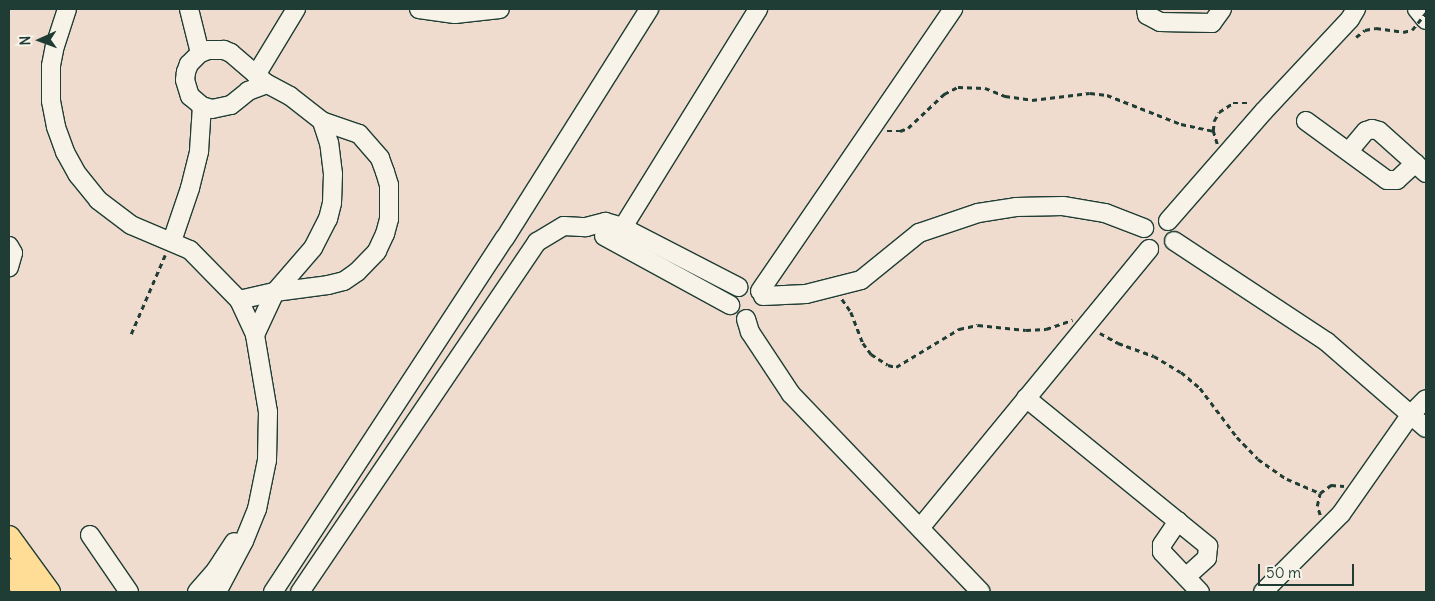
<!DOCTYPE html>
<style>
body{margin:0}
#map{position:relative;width:1435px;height:601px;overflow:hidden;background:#efdccf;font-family:Delius,sans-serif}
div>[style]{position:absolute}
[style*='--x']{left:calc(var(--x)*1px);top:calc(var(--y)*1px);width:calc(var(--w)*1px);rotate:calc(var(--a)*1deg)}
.path>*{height:2.5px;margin-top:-1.25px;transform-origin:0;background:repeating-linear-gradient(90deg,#1f3d34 0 5px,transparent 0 9px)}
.roads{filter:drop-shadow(1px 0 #1f3d34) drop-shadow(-1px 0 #1f3d34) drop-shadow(0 1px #1f3d34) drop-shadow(0 -1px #1f3d34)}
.minor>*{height:18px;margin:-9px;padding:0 9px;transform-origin:9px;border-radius:9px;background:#f7f3e8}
.major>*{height:22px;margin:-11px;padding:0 11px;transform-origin:11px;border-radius:11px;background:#ffdd96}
.path-bridge>*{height:2.5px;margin-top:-1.25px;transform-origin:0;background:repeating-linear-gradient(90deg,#1f3d34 0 5px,transparent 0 9px)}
span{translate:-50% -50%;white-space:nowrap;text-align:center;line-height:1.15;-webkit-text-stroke:4px #f7f3e8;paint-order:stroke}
.frame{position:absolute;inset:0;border:10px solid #1f3d34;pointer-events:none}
.north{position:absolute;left:15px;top:15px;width:50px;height:50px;-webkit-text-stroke:4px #f7f3e8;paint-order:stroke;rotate:268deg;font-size:14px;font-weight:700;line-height:20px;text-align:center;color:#1f3d34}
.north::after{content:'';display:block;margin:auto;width:18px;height:22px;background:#1f3d34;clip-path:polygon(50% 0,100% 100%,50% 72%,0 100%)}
.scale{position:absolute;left:1258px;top:564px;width:96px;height:22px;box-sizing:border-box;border:2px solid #1f3d34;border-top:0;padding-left:6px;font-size:15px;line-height:18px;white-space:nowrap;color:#1f3d34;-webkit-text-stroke:4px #f7f3e8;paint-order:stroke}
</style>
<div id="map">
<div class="path">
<div style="--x:1356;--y:37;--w:11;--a:-38"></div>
<div style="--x:1365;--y:30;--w:11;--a:-10"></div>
<div style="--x:1376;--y:28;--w:27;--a:8"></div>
<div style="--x:1403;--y:32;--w:9;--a:-13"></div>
<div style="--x:887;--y:131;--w:13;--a:0"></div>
<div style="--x:900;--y:131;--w:9;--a:-21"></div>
<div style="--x:908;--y:128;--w:50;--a:-43.4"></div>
<div style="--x:944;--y:94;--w:16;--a:-27"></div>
<div style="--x:958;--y:87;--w:27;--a:2"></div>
<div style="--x:985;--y:88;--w:22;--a:22"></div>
<div style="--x:1005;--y:96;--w:27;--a:8"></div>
<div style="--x:1032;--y:100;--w:58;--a:-6.9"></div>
<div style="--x:1090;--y:93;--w:17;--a:7"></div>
<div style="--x:1107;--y:95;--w:79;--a:21.4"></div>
<div style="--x:1181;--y:124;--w:33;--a:12"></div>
<div style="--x:1217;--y:144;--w:14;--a:-107"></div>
<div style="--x:1213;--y:131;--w:10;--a:-84"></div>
<div style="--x:1214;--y:121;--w:10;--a:-61"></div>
<div style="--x:1219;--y:112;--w:17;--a:-33"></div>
<div style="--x:1233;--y:103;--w:18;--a:0"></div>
<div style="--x:842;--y:299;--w:16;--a:55"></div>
<div style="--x:851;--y:312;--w:33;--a:69"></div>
<div style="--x:863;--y:343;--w:14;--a:54"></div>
<div style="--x:871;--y:354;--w:20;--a:33"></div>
<div style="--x:888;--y:365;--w:8;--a:14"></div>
<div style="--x:896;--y:367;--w:74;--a:-31.1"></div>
<div style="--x:959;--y:329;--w:19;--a:-12"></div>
<div style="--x:978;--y:325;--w:48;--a:5.9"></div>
<div style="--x:1026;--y:330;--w:20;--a:-3"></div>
<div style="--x:1046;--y:329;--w:28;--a:-19"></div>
<div style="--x:1100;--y:333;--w:21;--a:29"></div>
<div style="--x:1118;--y:343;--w:38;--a:20"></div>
<div style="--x:1154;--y:356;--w:31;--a:31"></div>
<div style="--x:1181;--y:372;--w:25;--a:40"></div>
<div style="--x:1200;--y:388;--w:61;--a:52.9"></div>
<div style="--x:1237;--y:437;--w:30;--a:46"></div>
<div style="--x:1258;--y:459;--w:35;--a:35"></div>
<div style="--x:1287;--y:479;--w:36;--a:23"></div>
<div style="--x:131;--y:334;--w:86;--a:-66.7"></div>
<div style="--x:1320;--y:515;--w:9;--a:-108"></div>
<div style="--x:1317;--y:506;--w:13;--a:-77"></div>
<div style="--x:1320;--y:493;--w:14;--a:-36"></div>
<div style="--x:1331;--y:485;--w:13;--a:4"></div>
</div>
<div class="roads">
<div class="minor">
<div style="--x:67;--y:9;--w:38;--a:108"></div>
<div style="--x:55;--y:45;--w:21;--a:101"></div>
<div style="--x:51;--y:66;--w:35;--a:90"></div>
<div style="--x:51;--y:101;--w:26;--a:79"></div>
<div style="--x:56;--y:127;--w:27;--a:70"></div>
<div style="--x:65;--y:152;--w:26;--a:61"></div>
<div style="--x:78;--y:175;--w:32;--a:51"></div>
<div style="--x:98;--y:200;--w:41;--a:37.1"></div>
<div style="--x:131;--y:225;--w:64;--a:23"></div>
<div style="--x:190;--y:250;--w:70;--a:45.6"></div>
<div style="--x:239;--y:300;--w:38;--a:65"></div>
<div style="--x:255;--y:335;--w:78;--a:80.4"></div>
<div style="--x:268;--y:412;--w:48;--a:91.2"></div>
<div style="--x:267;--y:460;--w:50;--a:101.5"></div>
<div style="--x:257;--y:509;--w:35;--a:112"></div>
<div style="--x:244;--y:541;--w:58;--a:117.9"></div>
<div style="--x:189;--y:9;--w:45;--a:76"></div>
<div style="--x:419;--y:9;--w:36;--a:8"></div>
<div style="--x:455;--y:14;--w:45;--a:-6.3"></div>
<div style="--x:1146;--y:9;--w:6;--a:81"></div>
<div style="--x:1147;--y:15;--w:15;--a:28"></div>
<div style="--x:1160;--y:22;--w:52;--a:1.1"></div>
<div style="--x:1212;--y:23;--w:17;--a:-54"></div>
<div style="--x:1417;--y:9;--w:14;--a:51"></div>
<div style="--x:256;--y:75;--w:77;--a:-58.8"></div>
<div style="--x:1306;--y:121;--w:100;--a:36.1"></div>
<div style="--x:1387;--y:180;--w:10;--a:0"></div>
<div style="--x:1397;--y:180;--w:25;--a:-43"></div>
<div style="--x:1349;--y:151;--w:26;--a:-50"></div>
<div style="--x:1366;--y:131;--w:6;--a:-18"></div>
<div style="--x:1372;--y:129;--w:7;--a:16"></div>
<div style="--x:1379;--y:131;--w:63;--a:41.8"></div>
<div style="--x:1168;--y:221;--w:146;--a:-48.9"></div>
<div style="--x:1264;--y:111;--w:126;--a:-46.9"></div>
<div style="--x:1350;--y:19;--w:12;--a:-59"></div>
<div style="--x:604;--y:236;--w:144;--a:28.7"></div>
<div style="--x:615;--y:240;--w:272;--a:-58.2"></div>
<div style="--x:172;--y:241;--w:56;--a:-71.2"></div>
<div style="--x:190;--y:188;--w:38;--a:-76"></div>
<div style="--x:199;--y:151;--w:45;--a:-86.2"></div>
<div style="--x:1174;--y:241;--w:183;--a:33.4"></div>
<div style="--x:1327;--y:342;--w:131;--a:41"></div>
<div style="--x:9;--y:246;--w:8;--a:60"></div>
<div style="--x:13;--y:253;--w:15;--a:106"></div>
<div style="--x:760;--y:291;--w:342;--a:-55.6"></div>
<div style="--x:763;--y:296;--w:43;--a:-2.7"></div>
<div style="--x:806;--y:294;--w:57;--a:-14.3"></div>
<div style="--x:861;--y:280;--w:75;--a:-39"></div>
<div style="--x:919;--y:233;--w:62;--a:-18.7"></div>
<div style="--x:978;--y:213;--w:38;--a:-9"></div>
<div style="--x:1016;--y:207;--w:47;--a:-1.2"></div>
<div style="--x:1063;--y:206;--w:43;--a:9.5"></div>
<div style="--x:1105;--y:213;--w:42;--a:21"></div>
<div style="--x:239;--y:300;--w:37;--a:-13"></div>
<div style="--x:275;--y:292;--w:53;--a:-7.5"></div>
<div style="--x:328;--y:285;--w:16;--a:-14"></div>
<div style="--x:344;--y:281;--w:16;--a:-35"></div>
<div style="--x:357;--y:272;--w:29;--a:-46"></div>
<div style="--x:377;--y:251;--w:19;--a:-65"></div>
<div style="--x:385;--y:234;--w:16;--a:-75"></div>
<div style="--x:389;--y:219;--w:34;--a:-90"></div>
<div style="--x:389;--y:185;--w:14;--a:-107"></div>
<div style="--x:385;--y:172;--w:15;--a:-110"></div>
<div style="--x:380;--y:158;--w:32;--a:-131"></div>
<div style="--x:359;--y:134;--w:39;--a:-161"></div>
<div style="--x:322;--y:121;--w:41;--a:-142"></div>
<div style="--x:290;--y:96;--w:26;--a:-152"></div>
<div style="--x:267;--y:84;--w:48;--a:-139.3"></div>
<div style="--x:231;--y:53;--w:8;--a:-157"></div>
<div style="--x:224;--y:50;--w:16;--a:180"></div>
<div style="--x:208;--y:50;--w:9;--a:159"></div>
<div style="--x:200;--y:53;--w:16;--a:135"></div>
<div style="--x:189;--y:64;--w:9;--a:111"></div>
<div style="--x:186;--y:72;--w:8;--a:97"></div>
<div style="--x:185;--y:80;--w:17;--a:73"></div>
<div style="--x:190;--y:96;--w:16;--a:40"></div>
<div style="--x:202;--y:106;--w:10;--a:17"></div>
<div style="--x:212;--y:109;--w:19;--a:-12"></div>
<div style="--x:231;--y:105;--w:22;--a:-39"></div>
<div style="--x:248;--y:91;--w:20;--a:-20"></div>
<div style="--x:746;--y:319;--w:14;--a:73"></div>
<div style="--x:750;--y:332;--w:74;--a:56.5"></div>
<div style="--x:791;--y:394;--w:274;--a:46.2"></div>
<div style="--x:255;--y:335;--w:47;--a:-65.1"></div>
<div style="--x:275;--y:292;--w:58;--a:-49.2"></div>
<div style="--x:313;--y:248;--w:33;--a:-63"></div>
<div style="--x:328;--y:219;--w:16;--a:-76"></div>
<div style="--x:332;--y:203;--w:29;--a:-88"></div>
<div style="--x:333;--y:174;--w:31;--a:-97"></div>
<div style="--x:329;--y:143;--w:23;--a:-108"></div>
<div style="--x:1026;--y:398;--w:235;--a:39.1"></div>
<div style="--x:1208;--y:546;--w:12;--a:95"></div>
<div style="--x:1207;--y:558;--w:28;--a:138"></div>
<div style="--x:1178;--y:521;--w:29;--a:124"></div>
<div style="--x:1162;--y:545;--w:7;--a:90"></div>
<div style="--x:1162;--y:552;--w:55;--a:46.5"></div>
<div style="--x:920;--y:528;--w:361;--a:-50.6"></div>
<div style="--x:90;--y:535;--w:69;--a:55.6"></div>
<div style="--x:197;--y:592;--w:29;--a:-49"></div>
<div style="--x:216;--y:570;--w:33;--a:-57"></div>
<div style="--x:273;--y:592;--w:423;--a:-56.8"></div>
<div style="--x:505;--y:238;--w:271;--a:-57.8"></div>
<div style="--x:300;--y:592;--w:423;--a:-55.9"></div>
<div style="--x:537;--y:242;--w:31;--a:-31"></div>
<div style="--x:564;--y:226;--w:22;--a:3"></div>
<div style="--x:586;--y:227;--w:20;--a:-15"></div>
<div style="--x:605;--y:222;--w:18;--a:16"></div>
<div style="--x:622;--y:227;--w:131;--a:27.3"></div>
<div style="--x:1263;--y:592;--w:110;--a:-45"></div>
<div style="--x:1341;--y:514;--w:122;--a:-55"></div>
<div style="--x:1411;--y:414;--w:21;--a:-45"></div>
</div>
<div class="major">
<div style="--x:9;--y:537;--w:68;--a:54"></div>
<div style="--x:9;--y:570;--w:27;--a:54"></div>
</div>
</div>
<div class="path-bridge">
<div style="--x:1412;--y:30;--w:22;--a:-51"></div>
</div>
<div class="frame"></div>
<div class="north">N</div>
<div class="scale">50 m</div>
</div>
